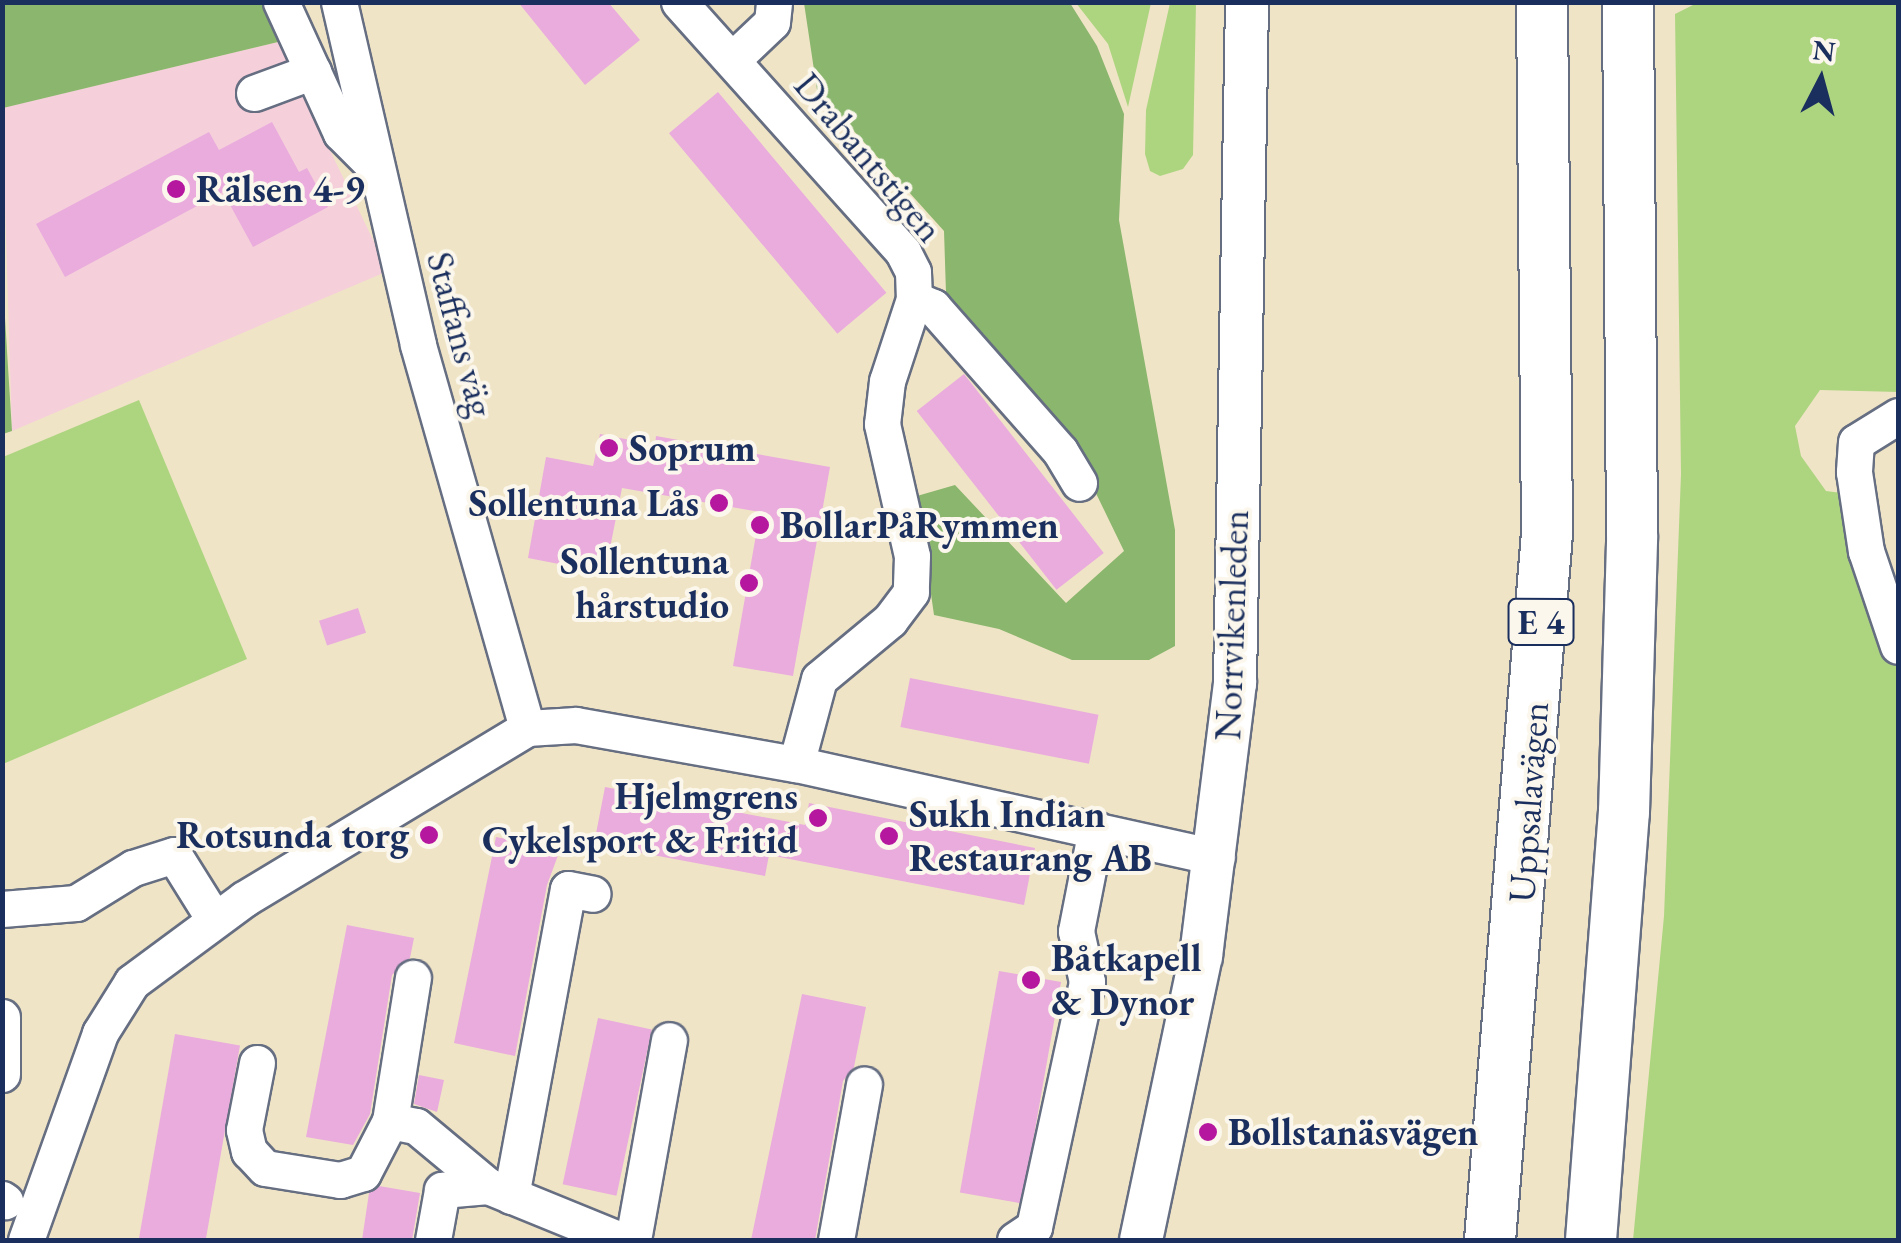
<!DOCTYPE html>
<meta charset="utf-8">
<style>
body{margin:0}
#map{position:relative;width:1901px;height:1243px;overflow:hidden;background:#f0e4c6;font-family:"EB Garamond",serif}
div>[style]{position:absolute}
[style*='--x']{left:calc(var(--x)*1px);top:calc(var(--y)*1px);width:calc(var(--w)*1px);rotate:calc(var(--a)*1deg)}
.built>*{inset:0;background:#f5cfda}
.green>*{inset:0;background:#add580}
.forest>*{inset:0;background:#8ab66e}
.building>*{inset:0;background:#e9acdd;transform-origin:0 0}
.roads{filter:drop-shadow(2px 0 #666e82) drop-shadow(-2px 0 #666e82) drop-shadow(0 2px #666e82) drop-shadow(0 -2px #666e82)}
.minor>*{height:35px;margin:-17.5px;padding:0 17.5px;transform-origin:17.5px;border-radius:17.5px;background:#fff}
.major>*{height:42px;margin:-21px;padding:0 21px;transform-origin:21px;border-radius:21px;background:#fff}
.highway>*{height:50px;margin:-25px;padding:0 25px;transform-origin:25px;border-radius:25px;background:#fff}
.dots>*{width:28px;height:28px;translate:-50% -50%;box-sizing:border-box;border:5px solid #fbf7ec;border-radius:50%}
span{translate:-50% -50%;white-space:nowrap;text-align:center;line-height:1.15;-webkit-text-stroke:8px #fbf7ec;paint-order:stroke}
.shield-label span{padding:2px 8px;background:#fbf7ec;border:2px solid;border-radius:8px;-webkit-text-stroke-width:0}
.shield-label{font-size:35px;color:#1b2f5e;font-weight:700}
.street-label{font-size:38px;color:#1b2f5e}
.poi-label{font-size:38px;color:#1b2f5e;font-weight:700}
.left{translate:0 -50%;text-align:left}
.right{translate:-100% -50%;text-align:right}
.frame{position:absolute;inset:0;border:5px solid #1b2f5e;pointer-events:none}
.north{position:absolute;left:1771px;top:30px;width:100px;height:100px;-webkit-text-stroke:8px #fbf7ec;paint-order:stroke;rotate:6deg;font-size:28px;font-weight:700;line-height:40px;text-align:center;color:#1b2f5e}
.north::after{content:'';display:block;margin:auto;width:35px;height:45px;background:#1b2f5e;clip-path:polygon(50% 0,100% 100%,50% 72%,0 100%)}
</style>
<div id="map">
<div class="built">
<div style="clip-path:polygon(278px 42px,388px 271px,12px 431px,2px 108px)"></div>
</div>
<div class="green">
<div style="clip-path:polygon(1699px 2px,1898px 3px,1898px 392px,1820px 390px,1795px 426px,1801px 456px,1826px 491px,1842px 493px,1898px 668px,1898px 1240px,1633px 1240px,1664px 916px,1681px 474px,1675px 14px)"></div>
<div style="clip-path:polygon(1076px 3px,1151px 3px,1128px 107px,1108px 44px)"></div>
<div style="clip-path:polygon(1170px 3px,1196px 3px,1193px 155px,1183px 169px,1160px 176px,1150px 171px,1145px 154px,1146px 110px)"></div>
<div style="clip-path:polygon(139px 400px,247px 659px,3px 764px,3px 457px)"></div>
</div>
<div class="forest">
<div style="clip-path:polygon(2px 3px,282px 3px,278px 42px,3px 108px)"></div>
<div style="clip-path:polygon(804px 3px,1070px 3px,1097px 46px,1124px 114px,1119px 220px,1175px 530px,1175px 646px,1149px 660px,1072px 660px,999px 629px,934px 615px,917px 496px,955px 485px,1066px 603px,1124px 551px,1073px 446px,946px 293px,944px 231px,817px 90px)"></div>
<div style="clip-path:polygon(2px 270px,12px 431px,3px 434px,2px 434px)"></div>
</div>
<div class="building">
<div style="clip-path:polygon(518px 2px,608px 2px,640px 40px,585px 85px)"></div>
<div style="left:718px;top:92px;width:262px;height:64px;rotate:50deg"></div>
<div style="clip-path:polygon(272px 122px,299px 172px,307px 168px,328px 207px,253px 247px,223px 192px,65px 277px,36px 224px,209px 132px,219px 150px)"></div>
<div style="left:964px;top:374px;width:227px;height:60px;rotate:52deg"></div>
<div style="clip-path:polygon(600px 434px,655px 445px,656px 436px,830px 467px,793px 676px,733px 666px,760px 512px,622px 488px,605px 573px,528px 558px,546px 457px,593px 466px)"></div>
<div style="left:358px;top:608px;width:26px;height:41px;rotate:72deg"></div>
<div style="left:910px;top:678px;width:192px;height:50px;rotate:11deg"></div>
<div style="clip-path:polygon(605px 787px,805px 825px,809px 803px,1035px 848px,1024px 905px,769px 855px,765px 876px,594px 844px)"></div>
<div style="clip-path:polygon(496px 837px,560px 850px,547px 885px,515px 1056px,454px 1043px)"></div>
<div style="clip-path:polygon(347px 925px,414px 938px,410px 958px,392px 975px,370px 1114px,353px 1145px,306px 1137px)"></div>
<div style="left:999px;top:971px;width:63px;height:225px;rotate:10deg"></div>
<div style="clip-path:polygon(802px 994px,866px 1007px,854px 1067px,843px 1081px,815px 1240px,751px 1240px)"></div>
<div style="left:598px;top:1018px;width:55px;height:170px;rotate:12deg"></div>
<div style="left:175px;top:1034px;width:66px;height:209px;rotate:10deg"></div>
<div style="clip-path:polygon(419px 1075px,444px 1080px,437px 1112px,414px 1104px)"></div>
<div style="clip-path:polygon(379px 1186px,420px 1193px,412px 1240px,362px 1240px,369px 1193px)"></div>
</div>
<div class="roads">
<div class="minor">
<div style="--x:281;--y:2;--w:144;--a:65.4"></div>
<div style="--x:341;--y:133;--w:48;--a:45"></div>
<div style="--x:339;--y:2;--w:352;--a:77"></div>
<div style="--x:418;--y:345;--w:398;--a:74.1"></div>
<div style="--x:679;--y:2;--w:336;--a:48.1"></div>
<div style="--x:903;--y:252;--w:22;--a:63"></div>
<div style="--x:913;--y:272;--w:27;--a:88"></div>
<div style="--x:914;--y:299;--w:86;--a:108.2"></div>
<div style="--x:887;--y:381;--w:43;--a:96.6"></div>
<div style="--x:882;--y:424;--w:135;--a:77.2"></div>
<div style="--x:912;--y:556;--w:36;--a:92"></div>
<div style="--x:911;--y:592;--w:35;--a:127"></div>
<div style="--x:890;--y:620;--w:92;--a:140.3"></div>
<div style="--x:819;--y:679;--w:88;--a:105.1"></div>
<div style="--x:732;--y:60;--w:55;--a:-43.5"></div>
<div style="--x:772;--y:22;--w:20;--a:-84"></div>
<div style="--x:254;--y:93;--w:63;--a:-20.4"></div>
<div style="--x:914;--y:299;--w:21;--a:23"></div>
<div style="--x:933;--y:307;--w:192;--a:48.6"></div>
<div style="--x:1060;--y:451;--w:37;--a:59"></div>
<div style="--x:1898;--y:416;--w:49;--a:148.2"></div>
<div style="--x:1856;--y:442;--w:30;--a:94"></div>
<div style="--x:1854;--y:472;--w:80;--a:81.4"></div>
<div style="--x:1866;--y:551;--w:100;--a:71.4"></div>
<div style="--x:2;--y:909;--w:74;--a:-4.6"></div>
<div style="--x:76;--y:903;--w:67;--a:-31.6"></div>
<div style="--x:133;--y:868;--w:43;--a:-17.6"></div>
<div style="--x:174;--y:855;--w:75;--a:58"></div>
<div style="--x:2;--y:1017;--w:57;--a:90"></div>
<div style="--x:257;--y:1063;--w:68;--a:101"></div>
<div style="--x:244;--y:1130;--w:22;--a:77"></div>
<div style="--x:249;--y:1151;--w:23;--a:47"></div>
<div style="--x:265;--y:1168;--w:76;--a:9.1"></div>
<div style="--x:340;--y:1180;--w:24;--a:-17"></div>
<div style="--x:363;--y:1173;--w:59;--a:-62.6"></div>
<div style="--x:390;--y:1121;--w:26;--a:11"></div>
<div style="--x:416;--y:1126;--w:94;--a:39.8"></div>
<div style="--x:488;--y:1186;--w:143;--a:22.2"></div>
<div style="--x:390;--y:1121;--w:145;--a:-80.9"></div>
<div style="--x:511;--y:1196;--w:312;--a:-79.5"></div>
<div style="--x:568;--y:889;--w:25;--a:11"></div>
<div style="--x:2;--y:1199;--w:4;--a:34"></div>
<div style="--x:26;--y:1240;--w:220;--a:-70.3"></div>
<div style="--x:100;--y:1033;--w:60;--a:-57.9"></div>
<div style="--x:132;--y:982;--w:139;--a:-36.5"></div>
<div style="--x:244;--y:899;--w:331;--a:-31.1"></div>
<div style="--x:527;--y:728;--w:49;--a:-3.5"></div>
<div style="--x:576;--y:725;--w:223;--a:10.1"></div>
<div style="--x:796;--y:764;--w:431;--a:12.5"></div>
<div style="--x:433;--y:1240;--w:51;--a:-79.8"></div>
<div style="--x:442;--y:1190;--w:46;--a:-5"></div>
<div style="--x:633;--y:1240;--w:203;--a:-79.8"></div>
<div style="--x:836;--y:1240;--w:158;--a:-79.8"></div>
<div style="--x:1015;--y:1240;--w:23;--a:-34"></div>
<div style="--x:1034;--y:1227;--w:251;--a:-77.8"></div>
<div style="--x:1087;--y:982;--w:52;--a:-102.2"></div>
<div style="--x:1076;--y:931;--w:104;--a:-78.9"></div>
</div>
<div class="major">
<div style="--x:1141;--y:1240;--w:290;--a:-78.1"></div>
<div style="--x:1201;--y:956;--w:275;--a:-82.9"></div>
<div style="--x:1235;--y:683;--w:681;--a:-88.99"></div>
</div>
<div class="highway">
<div style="--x:1490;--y:1240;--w:709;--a:-85.39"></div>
<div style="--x:1547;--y:533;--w:531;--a:-90.54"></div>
<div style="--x:1591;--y:1240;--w:429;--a:-85.6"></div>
<div style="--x:1624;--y:812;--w:277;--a:-88.3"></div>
<div style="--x:1632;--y:535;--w:533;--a:-90.43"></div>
</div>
</div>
<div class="dots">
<div style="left:176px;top:189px;background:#b5179e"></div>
<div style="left:609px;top:448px;background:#b5179e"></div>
<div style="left:719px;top:503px;background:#b5179e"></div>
<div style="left:760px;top:525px;background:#b5179e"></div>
<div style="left:749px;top:583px;background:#b5179e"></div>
<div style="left:818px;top:818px;background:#b5179e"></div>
<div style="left:429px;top:835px;background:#b5179e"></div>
<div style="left:889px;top:836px;background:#b5179e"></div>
<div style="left:1031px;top:980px;background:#b5179e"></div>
<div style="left:1208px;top:1132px;background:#b5179e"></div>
</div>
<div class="shield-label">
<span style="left:1541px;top:622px">E 4</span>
</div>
<div class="street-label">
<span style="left:869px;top:157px;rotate:50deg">Drabantstigen</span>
<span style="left:461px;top:334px;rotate:75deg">Staffans väg</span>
<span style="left:1231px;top:625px;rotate:-88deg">Norrvikenleden</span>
<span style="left:1528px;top:802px;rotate:-86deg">Uppsalavägen</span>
</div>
<div class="poi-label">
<span class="left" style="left:196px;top:189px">Rälsen 4-9</span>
<span class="left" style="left:629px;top:448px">Soprum</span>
<span class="right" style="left:699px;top:503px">Sollentuna Lås</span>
<span class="left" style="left:780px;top:525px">BollarPåRymmen</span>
<span class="right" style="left:729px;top:583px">Sollentuna<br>hårstudio</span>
<span class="right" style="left:798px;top:818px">Hjelmgrens<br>Cykelsport &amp; Fritid</span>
<span class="left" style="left:909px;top:836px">Sukh Indian<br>Restaurang AB</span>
<span class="right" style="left:409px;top:835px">Rotsunda torg</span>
<span class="left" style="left:1051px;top:980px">Båtkapell<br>&amp; Dynor</span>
<span class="left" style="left:1228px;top:1132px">Bollstanäsvägen</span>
</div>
<div class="frame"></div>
<div class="north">N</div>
</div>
